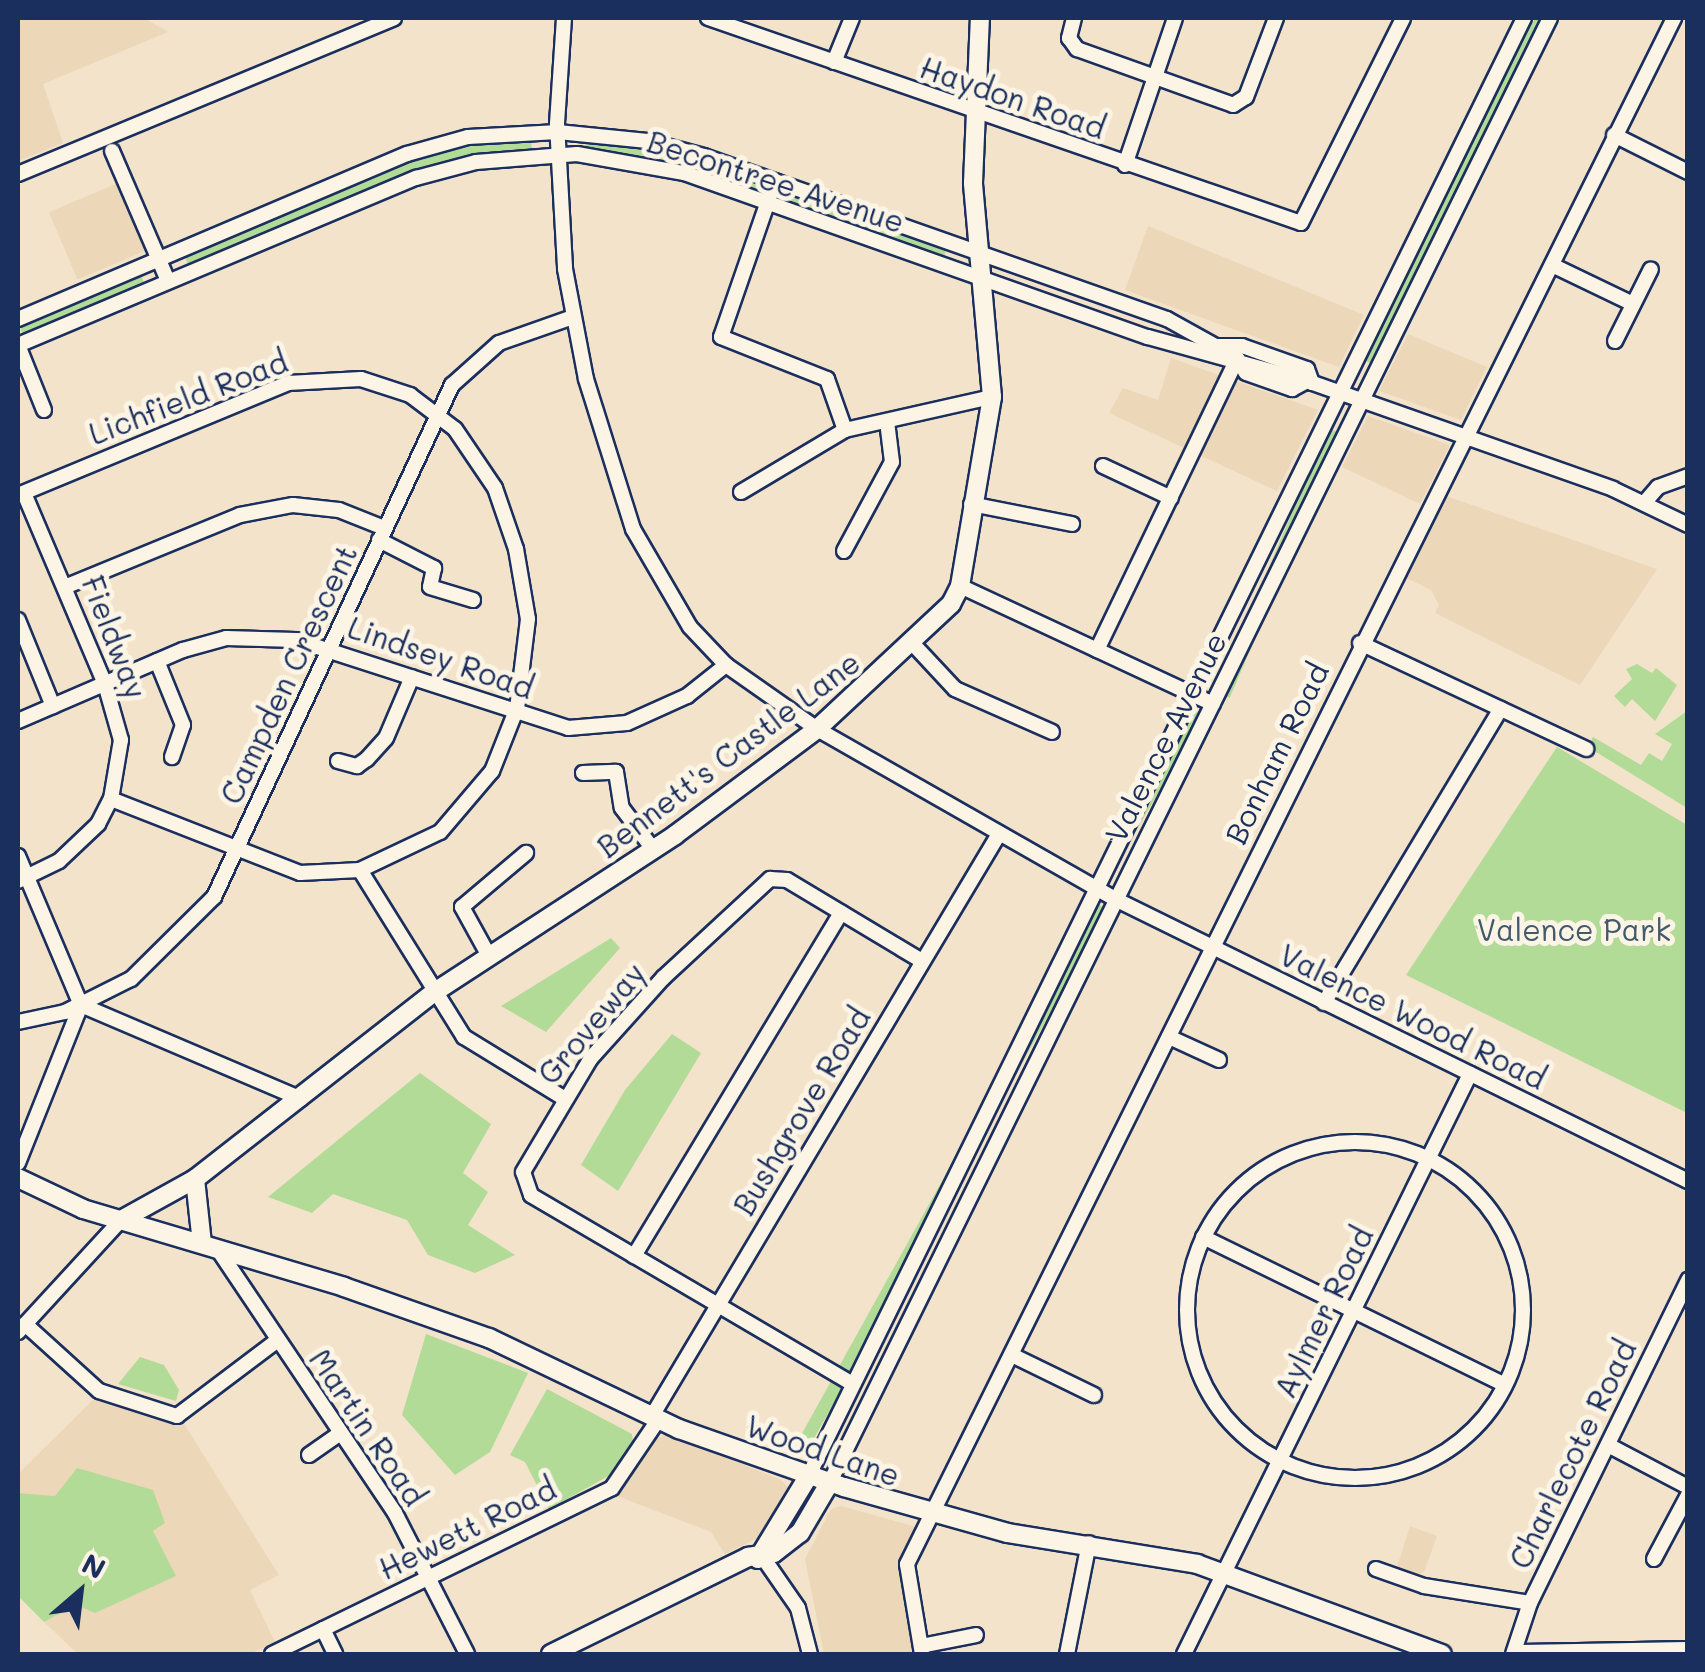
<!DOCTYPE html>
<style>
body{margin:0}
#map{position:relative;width:1705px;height:1672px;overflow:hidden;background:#f3e3cb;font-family:Mali,sans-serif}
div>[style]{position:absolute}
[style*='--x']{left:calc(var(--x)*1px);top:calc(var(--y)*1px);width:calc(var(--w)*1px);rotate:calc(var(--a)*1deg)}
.built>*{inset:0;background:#ecd7b9;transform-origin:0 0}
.green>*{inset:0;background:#b2db97;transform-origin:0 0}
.roads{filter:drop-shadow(2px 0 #1b2f5e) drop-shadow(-2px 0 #1b2f5e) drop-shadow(0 2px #1b2f5e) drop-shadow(0 -2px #1b2f5e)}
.minor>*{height:14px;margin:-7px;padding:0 7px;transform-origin:7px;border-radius:7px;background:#fcf5e5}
.minor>.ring{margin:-7px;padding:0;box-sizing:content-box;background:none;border:14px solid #fcf5e5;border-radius:50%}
.major>*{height:18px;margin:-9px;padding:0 9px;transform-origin:9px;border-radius:9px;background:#fcf5e5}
span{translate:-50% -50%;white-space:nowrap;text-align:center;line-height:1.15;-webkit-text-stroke:10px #fcf5e5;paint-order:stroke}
.street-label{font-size:30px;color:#1b2f5e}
.park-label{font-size:30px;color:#415a6c}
.frame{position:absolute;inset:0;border:20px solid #1b2f5e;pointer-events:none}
.north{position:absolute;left:30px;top:1542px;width:100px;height:100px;-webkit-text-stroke:8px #fcf5e5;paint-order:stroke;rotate:28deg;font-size:28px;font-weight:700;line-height:40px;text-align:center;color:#1b2f5e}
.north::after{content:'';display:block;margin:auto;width:35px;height:45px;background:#1b2f5e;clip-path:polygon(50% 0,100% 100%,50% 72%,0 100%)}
</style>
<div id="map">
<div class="built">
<div style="clip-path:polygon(18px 18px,144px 18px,168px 32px,43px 84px,63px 143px,18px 161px)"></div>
<div style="left:118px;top:183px;width:73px;height:75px;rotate:67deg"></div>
<div style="clip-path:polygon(1148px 226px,1364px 315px,1339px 367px,1125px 290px)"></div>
<div style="clip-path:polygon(1408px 334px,1487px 367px,1461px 420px,1379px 391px)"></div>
<div style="clip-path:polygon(1171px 358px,1318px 410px,1277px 491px,1109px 413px,1123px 388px,1158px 400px)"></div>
<div style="clip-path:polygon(1368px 416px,1450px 445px,1420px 504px,1342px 467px)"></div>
<div style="clip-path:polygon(1443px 495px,1657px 569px,1580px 685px,1435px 613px,1439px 605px,1431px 590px,1402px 576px)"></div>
<div style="clip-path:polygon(99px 1394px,179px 1416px,279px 1575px,250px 1590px,275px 1642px,250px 1654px,78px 1654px,44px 1622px,76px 1605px,95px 1613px,152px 1531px,153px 1490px,109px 1482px,55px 1496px,18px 1493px,18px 1474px)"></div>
<div style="clip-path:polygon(668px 1434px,781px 1480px,789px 1488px,770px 1532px,725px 1554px,711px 1532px,617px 1496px,656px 1439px)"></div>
<div style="clip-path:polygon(841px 1506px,920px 1528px,906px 1560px,916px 1654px,824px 1654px,805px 1559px,831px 1509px)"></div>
<div style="clip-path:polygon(1410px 1526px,1437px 1536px,1424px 1572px,1414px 1576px,1396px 1570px)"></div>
</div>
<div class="green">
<div style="clip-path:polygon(1536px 18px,1546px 18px,1374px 365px,1362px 359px,1519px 38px)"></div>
<div style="clip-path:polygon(531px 138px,532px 150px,430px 168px,189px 267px,184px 254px,394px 166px,467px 145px)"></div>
<div style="clip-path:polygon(585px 138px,673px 152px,766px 188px,762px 193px,643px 158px,585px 151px)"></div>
<div style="clip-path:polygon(786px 191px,925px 240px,946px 249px,944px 258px,777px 199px)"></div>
<div style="left:140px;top:273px;width:13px;height:132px;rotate:67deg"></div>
<div style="left:1328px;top:428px;width:15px;height:287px;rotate:23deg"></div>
<div style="clip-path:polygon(1637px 664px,1652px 673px,1656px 668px,1677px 685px,1655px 721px,1632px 699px,1625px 707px,1614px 696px,1632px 679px,1626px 669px)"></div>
<div style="left:1191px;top:708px;width:14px;height:195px;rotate:30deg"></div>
<div style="clip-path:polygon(1687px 711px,1687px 808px,1588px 747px,1593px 737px,1641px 765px,1649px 753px,1662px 761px,1672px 744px,1655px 734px)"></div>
<div style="clip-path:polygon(1557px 747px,1687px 825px,1687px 1113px,1406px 975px)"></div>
<div style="left:1096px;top:903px;width:13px;height:609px;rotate:29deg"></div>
<div style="clip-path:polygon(611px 938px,620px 948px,546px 1032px,501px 1006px)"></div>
<div style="clip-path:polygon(672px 1034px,701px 1053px,618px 1191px,581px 1165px,625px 1090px)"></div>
<div style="clip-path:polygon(420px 1073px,491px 1124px,463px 1173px,488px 1192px,468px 1225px,515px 1255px,475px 1273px,428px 1255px,407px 1220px,333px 1194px,312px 1213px,268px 1197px)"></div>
<div style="clip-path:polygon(426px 1334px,528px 1373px,490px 1452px,455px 1475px,402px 1415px)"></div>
<div style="clip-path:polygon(140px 1357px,164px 1365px,179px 1390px,176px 1401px,118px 1384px)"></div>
<div style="clip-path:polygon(547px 1389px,632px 1434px,633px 1442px,612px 1474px,549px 1509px,525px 1462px,510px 1455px)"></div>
<div style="clip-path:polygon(77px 1468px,153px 1490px,165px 1523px,153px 1531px,176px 1576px,95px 1613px,76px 1605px,44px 1622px,18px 1596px,18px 1493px,55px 1496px)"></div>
</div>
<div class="roads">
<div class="minor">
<div style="--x:564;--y:18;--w:106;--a:93.8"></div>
<div style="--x:557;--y:124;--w:145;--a:86.8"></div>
<div style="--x:565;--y:269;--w:112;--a:79.2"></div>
<div style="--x:586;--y:379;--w:157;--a:72.6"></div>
<div style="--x:633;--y:529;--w:113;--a:59.8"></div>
<div style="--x:690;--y:627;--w:52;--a:46.5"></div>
<div style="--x:726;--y:665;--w:111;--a:35.1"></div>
<div style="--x:817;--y:729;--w:343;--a:29.7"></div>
<div style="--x:1115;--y:899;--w:639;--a:26.2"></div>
<div style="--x:708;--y:18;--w:627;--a:19.07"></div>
<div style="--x:1301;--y:223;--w:229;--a:-63.5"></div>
<div style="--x:1074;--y:18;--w:21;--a:104"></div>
<div style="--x:1069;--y:38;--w:14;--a:54"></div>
<div style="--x:1077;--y:49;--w:166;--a:19.7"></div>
<div style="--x:1233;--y:105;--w:15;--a:-32"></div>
<div style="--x:1246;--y:97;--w:85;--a:-69.2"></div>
<div style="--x:834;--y:62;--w:48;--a:-67.8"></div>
<div style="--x:1614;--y:135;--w:83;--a:26.6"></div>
<div style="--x:112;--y:151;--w:142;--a:66.7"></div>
<div style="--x:1125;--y:165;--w:155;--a:-71.2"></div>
<div style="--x:18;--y:174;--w:407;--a:-22.5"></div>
<div style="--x:775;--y:181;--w:165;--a:109.1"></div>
<div style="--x:721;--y:337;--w:114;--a:21.6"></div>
<div style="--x:827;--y:379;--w:54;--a:70.6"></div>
<div style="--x:1552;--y:265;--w:90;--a:25.7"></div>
<div style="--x:18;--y:319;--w:423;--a:-23"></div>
<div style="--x:407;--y:154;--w:63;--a:-15.6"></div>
<div style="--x:468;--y:137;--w:90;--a:-3.2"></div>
<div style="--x:558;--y:132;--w:90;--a:5.7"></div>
<div style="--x:648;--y:141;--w:58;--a:15"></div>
<div style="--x:704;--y:156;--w:491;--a:19.4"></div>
<div style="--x:1167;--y:319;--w:80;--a:29.1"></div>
<div style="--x:1237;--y:358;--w:17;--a:59"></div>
<div style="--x:1246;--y:373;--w:49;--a:19.2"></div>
<div style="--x:1292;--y:389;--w:17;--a:-28"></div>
<div style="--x:1615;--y:341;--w:80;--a:-63.4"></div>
<div style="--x:18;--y:345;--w:432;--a:-22.8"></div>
<div style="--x:416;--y:178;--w:62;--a:-14.9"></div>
<div style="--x:476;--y:162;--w:101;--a:-4.5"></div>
<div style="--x:577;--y:154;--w:109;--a:10.1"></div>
<div style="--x:684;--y:173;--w:492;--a:19.5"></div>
<div style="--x:1148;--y:337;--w:165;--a:15.5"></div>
<div style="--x:1307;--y:381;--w:324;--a:19.4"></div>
<div style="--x:1613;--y:489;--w:83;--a:25.6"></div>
<div style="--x:18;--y:345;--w:70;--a:68.2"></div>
<div style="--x:1218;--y:346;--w:24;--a:0"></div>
<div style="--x:1242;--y:346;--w:69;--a:19.5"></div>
<div style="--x:1307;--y:369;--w:15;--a:70"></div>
<div style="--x:1103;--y:466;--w:75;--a:25.2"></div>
<div style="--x:741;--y:492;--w:121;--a:-30.8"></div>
<div style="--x:845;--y:430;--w:151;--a:-12.7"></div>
<div style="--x:18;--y:495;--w:292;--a:-22.5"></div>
<div style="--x:288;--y:383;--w:73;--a:-3.1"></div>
<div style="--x:361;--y:379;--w:52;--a:18.1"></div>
<div style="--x:410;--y:395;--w:56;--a:37.1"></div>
<div style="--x:455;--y:429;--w:71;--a:55.9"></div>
<div style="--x:495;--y:488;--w:65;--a:71"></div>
<div style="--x:516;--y:549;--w:71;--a:80.3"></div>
<div style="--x:528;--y:619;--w:90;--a:97"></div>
<div style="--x:517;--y:708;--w:68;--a:111.6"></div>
<div style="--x:492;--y:771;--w:80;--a:130.4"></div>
<div style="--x:440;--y:832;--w:89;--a:154.6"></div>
<div style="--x:360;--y:870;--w:60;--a:177.1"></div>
<div style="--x:300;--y:873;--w:203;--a:-158.6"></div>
<div style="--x:1645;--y:502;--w:20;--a:-49"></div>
<div style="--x:1658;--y:487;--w:32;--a:-20"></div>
<div style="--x:971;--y:504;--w:103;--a:11.2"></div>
<div style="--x:379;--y:540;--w:62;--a:27"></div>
<div style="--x:434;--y:568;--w:19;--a:102"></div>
<div style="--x:430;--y:587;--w:45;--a:16.8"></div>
<div style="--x:844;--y:551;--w:101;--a:-61.7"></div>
<div style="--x:892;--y:462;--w:39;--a:-97"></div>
<div style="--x:67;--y:586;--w:187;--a:-22.3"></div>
<div style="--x:240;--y:515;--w:54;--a:-10.7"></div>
<div style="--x:293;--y:505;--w:46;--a:6.2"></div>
<div style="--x:339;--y:510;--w:48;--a:21.8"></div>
<div style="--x:960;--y:586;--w:279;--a:25"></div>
<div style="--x:18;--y:620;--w:93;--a:67.9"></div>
<div style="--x:1360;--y:643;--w:250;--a:25.1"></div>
<div style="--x:914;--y:645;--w:60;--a:47"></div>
<div style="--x:955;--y:689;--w:106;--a:23.9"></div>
<div style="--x:1097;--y:650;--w:323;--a:-64.3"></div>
<div style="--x:157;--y:661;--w:69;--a:67.9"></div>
<div style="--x:183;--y:725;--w:34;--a:109"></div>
<div style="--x:18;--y:721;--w:180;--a:-23.3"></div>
<div style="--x:183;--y:650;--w:45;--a:-15.6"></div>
<div style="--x:226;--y:638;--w:70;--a:1.6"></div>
<div style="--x:296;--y:640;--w:286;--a:17.9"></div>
<div style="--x:568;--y:728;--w:59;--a:-4.8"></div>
<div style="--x:627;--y:723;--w:66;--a:-24.2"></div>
<div style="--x:687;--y:696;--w:50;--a:-38.5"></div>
<div style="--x:338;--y:761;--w:20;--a:15"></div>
<div style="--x:357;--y:766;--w:12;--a:-35"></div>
<div style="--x:367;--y:759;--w:28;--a:-48"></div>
<div style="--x:386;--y:738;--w:66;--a:-66.9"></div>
<div style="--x:583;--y:773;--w:33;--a:-2"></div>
<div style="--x:616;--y:772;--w:36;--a:81"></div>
<div style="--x:622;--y:808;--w:51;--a:52.9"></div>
<div style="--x:18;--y:856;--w:162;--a:67.1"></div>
<div style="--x:360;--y:870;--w:197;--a:58.1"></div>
<div style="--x:464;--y:1037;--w:115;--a:31.5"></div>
<div style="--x:18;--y:881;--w:46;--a:-26"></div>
<div style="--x:59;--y:861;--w:54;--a:-43.5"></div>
<div style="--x:98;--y:824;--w:28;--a:-63"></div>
<div style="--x:111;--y:799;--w:60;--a:-80.4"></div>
<div style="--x:121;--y:740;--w:58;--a:-105.9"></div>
<div style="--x:105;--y:684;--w:207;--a:-113"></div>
<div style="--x:489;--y:956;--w:56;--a:-118.9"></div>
<div style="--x:462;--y:907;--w:84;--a:-40.2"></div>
<div style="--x:1324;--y:1003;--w:343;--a:-59"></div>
<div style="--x:81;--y:1005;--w:239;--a:23.1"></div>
<div style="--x:18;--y:1022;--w:48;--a:-12"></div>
<div style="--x:65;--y:1012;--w:74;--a:-26.6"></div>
<div style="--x:131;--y:979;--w:117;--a:-44.7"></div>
<div style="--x:214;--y:897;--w:565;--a:-65.07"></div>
<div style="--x:452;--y:385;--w:63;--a:-41.8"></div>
<div style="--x:499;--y:343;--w:78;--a:-19.4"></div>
<div style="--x:1169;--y:1037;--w:55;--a:24.7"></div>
<div class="ring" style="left:1187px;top:1142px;width:322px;height:322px"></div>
<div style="--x:18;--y:1163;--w:170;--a:-68.3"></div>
<div style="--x:1203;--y:1237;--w:336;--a:26.1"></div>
<div style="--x:217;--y:1248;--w:319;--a:56.1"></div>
<div style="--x:395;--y:1513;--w:158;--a:62.9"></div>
<div style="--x:634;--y:1256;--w:401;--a:-58.9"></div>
<div style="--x:25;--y:1324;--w:100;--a:42.2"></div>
<div style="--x:99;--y:1391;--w:82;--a:17.8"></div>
<div style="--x:177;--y:1416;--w:126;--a:-37"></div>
<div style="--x:18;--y:1332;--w:152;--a:-47.4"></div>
<div style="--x:1014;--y:1356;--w:89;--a:26"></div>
<div style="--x:851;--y:1383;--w:371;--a:-149.6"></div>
<div style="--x:531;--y:1195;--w:24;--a:-109"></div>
<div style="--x:523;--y:1172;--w:133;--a:-59.2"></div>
<div style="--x:591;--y:1058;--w:108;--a:-48"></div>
<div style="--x:663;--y:978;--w:146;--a:-42.8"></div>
<div style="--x:770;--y:879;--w:17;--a:3"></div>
<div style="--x:787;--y:880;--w:157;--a:31"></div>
<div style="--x:652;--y:1416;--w:678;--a:-59.2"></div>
<div style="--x:1608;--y:1445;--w:90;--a:27.7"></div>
<div style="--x:309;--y:1455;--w:38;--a:-35"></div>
<div style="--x:809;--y:1475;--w:1623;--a:-63.86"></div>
<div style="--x:830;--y:1482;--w:1631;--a:-63.81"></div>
<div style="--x:762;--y:1556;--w:63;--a:55.3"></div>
<div style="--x:798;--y:1608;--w:48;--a:75.4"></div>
<div style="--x:1654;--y:1559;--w:72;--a:-62"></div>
<div style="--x:1376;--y:1569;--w:51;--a:19.5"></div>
<div style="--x:1424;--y:1586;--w:107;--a:9.1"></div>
<div style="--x:323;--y:1629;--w:28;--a:64"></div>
<div style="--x:921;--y:1646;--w:56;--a:-11.3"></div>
<div style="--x:272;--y:1654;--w:378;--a:-26"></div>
<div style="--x:612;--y:1488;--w:82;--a:-55.9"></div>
<div style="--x:922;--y:1654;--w:91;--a:-99.5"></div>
<div style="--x:907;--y:1564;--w:1726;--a:-63.61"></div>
<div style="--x:1067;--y:1654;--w:113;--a:-78.8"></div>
<div style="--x:1184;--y:1654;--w:647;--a:-63.75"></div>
<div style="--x:1513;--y:1654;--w:54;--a:-71.6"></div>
<div style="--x:1530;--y:1603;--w:360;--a:-63.9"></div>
</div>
<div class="major">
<div style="--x:18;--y:1178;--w:72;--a:25.5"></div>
<div style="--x:83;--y:1209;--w:272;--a:16.6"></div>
<div style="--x:344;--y:1287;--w:154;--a:19.4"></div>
<div style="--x:489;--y:1338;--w:211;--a:25.6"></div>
<div style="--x:679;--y:1429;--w:175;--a:19.4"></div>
<div style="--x:844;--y:1487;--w:170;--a:15.7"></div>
<div style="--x:1008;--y:1533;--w:192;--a:9.3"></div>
<div style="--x:1197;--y:1564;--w:261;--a:20.2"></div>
<div style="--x:195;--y:1179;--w:64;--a:83.8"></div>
<div style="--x:121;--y:1220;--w:85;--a:-29"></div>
<div style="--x:195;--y:1179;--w:302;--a:-38"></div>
<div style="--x:433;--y:993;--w:289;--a:-33.1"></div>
<div style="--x:675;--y:835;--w:177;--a:-36.7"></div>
<div style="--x:817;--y:729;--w:183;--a:-43"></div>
<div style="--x:951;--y:604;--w:20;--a:-63"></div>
<div style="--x:960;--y:586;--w:192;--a:-80.4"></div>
<div style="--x:992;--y:397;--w:215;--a:-95.1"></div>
<div style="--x:973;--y:183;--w:165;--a:-87.6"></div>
<div style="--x:758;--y:1559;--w:98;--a:-58.7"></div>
<div style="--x:551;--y:1654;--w:220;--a:-26.2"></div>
<div style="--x:748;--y:1557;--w:26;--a:-9"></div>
<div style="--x:774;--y:1553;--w:33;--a:-38"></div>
<div style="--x:800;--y:1533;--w:59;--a:-59.5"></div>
<div style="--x:1520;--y:1654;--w:168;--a:-1"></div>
</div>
</div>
<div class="street-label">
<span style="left:1013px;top:97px;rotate:19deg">Haydon Road</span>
<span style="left:776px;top:181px;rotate:18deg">Becontree Avenue</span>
<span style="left:188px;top:397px;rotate:-21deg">Lichfield Road</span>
<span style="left:115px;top:637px;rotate:69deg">Fieldway</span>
<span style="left:441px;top:657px;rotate:19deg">Lindsey Road</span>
<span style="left:288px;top:674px;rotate:-65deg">Campden Crescent</span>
<span style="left:1165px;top:737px;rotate:-63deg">Valence Avenue</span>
<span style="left:1276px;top:753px;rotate:-64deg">Bonham Road</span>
<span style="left:728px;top:754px;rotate:-37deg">Bennett's Castle Lane</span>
<span style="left:1413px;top:1016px;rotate:26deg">Valence Wood Road</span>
<span style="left:591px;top:1023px;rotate:-50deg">Groveway</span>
<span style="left:801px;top:1111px;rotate:-59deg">Bushgrove Road</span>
<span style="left:1323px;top:1312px;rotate:-64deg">Aylmer Road</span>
<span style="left:368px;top:1427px;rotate:56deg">Martin Road</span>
<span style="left:823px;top:1450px;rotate:19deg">Wood Lane</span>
<span style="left:1572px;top:1454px;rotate:-64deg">Charlecote Road</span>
<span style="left:467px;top:1528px;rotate:-26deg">Hewett Road</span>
</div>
<div class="park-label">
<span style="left:1574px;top:929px">Valence Park</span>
</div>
<div class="frame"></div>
<div class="north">N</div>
</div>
